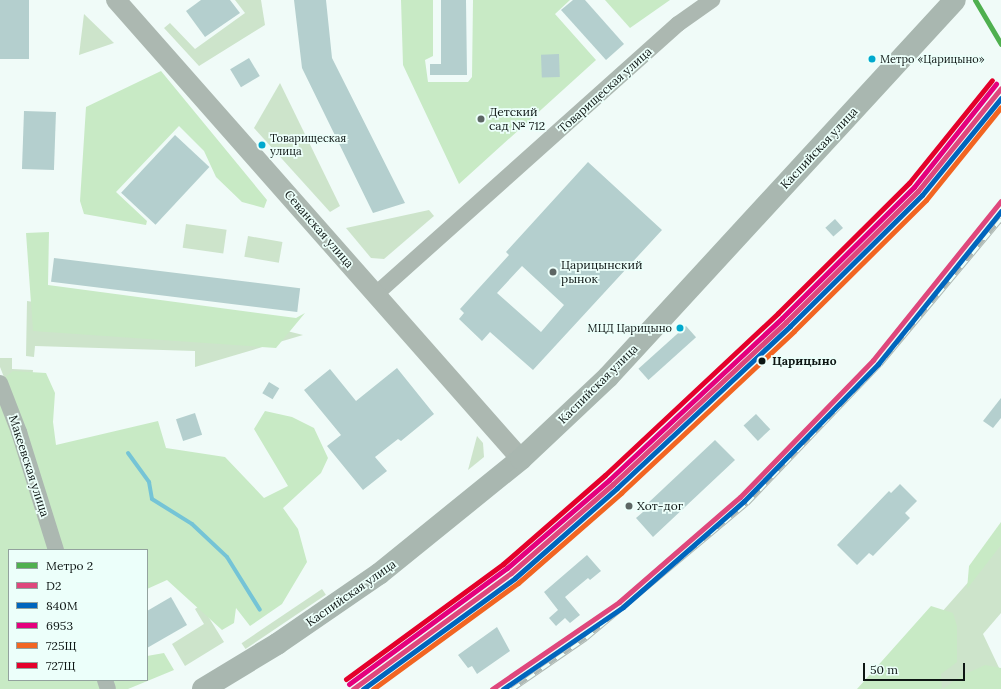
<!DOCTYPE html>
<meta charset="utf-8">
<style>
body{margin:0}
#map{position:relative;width:1001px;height:689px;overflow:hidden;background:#f0fbf8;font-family:Lora,serif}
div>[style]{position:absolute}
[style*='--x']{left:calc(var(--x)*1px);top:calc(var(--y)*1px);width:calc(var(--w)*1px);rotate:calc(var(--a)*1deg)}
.green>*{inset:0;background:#cde4cb;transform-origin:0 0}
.forest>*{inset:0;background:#c8eac5}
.stream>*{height:4px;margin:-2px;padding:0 2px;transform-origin:2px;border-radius:2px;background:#75c4d6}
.building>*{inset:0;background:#b4cfce;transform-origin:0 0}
.minor>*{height:16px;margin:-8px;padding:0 8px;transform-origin:8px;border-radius:8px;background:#acb8b1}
.tertiary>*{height:20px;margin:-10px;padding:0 10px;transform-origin:10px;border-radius:10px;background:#acb8b1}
.secondary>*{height:22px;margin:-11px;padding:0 11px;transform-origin:11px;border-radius:11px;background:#a9b7b0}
.rail>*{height:4.5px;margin-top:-2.25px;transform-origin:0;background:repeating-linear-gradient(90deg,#ecfffa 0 9px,#afb9b4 0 18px);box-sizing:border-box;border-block:1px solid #afb9b4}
.rail-1>*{height:5px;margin:-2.5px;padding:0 2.5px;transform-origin:2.5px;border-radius:2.5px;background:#df477c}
.rail-2>*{height:5px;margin:-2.5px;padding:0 2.5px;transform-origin:2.5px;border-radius:2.5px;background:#0065bd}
.rail-3>*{height:5px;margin:-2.5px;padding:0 2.5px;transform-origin:2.5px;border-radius:2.5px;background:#e5007d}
.rail-4>*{height:5px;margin:-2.5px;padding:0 2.5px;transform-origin:2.5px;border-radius:2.5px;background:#f26522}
.rail-5>*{height:5px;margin:-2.5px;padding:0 2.5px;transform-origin:2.5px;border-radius:2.5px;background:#e4002b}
.metro-1>*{height:5px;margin:-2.5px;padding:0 2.5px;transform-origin:2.5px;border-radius:2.5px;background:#4fb04f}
.dots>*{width:11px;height:11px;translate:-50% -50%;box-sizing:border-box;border:2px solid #ecfffa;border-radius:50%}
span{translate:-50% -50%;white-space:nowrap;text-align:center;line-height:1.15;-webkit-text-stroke:3.5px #ecfffa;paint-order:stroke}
.bus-label{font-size:11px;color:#0e1614}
.left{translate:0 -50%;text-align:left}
.right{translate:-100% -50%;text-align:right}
.street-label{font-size:12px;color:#0e1614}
.poi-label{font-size:12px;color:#0e1614}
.stop-label{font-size:12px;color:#0e1614;font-weight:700}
.legend{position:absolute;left:8px;top:549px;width:140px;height:132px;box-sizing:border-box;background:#ecfffa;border:1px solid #93a29e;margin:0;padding:5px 7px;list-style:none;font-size:12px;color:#0e1614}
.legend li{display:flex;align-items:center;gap:8px;height:20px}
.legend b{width:20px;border:1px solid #93a29e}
.scale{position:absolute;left:863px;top:663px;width:102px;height:18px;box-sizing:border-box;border:2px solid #0e1614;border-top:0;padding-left:5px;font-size:12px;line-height:14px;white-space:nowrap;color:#0e1614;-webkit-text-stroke:3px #ecfffa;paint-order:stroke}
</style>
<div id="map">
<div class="green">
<div style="clip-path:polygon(235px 0,261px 0,265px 25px,199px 66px,164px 28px,170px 23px,195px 49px,245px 13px)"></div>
<div style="clip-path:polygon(84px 14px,114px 43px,79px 55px)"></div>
<div style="clip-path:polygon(280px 83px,340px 206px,330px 212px,254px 128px)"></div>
<div style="clip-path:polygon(429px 210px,434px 216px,384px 259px,371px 258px,346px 228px)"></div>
<div style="left:186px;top:224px;width:41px;height:24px;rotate:8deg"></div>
<div style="left:248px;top:236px;width:35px;height:21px;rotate:10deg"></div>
<div style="clip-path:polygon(27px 301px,75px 308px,267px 326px,303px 335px,195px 367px,195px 351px,35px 346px,34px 357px,26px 356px)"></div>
<div style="clip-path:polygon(0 358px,12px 358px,12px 369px,33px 370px,30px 398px,15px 405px,0 367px)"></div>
<div style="clip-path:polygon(477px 436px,483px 443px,484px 457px,468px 470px)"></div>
<div style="clip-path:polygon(1001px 531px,1001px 613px,983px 634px,1001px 672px,1001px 689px,874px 689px,986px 562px)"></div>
<div style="left:322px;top:589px;width:7px;height:97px;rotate:56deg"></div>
<div style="clip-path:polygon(201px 605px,224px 642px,185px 666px,172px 644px,204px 624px,195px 609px)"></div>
</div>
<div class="forest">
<div style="clip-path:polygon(401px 0,433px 0,433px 56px,425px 60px,428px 82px,468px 82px,472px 77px,473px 0,570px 0,555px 14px,596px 60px,459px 184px,403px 65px)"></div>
<div style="clip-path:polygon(605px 0,670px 0,630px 28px)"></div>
<div style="clip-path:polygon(161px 71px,267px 200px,264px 208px,242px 202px,216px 177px,204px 151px,179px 126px,116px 192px,147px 221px,146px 225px,84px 214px,80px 201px,86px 107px)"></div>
<div style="clip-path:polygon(49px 232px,48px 285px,296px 318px,305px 313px,276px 348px,33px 331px,26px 233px)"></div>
<div style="clip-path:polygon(13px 371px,46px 373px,55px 393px,53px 422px,56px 445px,158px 421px,166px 448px,225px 457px,264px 498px,288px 486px,254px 429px,265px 411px,292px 417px,314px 428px,328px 458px,321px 473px,283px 508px,298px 529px,307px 562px,282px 604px,250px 626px,236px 608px,234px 623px,222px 630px,167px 580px,147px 589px,147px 550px,9px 550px,9px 680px,147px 680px,147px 656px,164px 653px,174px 670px,128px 689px,0 689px,0 382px)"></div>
<div style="clip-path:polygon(1001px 522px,1001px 545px,967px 589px,969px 566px)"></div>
<div style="clip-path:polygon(931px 606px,953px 613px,957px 626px,957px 662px,941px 674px,942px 689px,857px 689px)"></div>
<div style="clip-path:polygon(985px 665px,1001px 668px,1001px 689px,943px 689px,961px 676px)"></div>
</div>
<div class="stream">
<div style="--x:128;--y:453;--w:36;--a:54"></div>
<div style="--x:149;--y:482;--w:17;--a:80"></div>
<div style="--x:152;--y:499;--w:47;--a:32"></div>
<div style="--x:192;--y:524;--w:48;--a:43.3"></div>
<div style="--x:227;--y:557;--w:62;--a:58.1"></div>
</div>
<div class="building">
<div style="left:0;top:0;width:29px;height:59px"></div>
<div style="clip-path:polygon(201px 0,230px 0,240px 13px,205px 37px,186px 11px)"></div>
<div style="clip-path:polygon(294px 0,326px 0,332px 58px,405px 203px,373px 213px,302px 68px)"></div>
<div style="clip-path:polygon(441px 0,466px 0,467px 75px,430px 75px,430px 64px,441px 64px)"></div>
<div style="clip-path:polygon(573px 0,585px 0,624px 44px,606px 60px,561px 10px)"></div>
<div style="left:559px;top:54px;width:23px;height:18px;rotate:88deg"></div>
<div style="left:249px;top:58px;width:21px;height:22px;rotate:59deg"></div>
<div style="left:24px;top:111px;width:32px;height:58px;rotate:2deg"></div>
<div style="left:175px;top:135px;width:47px;height:79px;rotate:43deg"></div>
<div style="clip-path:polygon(evenodd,588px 162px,662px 230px,533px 370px,490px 332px,482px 341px,459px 319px,464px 313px,460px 309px,509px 255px,506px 252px,588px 162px,522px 266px,564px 305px,541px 332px,497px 293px,522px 266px)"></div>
<div style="left:835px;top:219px;width:12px;height:13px;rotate:48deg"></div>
<div style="left:54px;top:258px;width:248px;height:24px;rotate:7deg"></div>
<div style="left:686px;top:326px;width:15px;height:64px;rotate:48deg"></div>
<div style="clip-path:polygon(397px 368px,434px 414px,401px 441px,398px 439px,375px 457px,387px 471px,363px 490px,327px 446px,341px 435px,304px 390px,330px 369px,356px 401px)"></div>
<div style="left:269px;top:382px;width:12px;height:13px;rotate:31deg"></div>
<div style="clip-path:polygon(1001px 398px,1001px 418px,993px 428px,983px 421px)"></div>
<div style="left:195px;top:413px;width:23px;height:20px;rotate:72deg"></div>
<div style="left:756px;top:414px;width:21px;height:17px;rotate:47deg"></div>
<div style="clip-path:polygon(715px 440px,735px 460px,653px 537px,636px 518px,650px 506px,647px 504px)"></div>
<div style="clip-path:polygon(900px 484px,917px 501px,905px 513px,910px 518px,873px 556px,869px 553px,857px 565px,837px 545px,889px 491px,891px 493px)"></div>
<div style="clip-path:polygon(587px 555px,601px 571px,590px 580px,588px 578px,565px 597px,580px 615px,570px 623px,565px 618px,556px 626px,549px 618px,558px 610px,544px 592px)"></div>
<div style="clip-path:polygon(171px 597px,187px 625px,147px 648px,147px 611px)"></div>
<div style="clip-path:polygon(497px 627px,510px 651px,477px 674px,472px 666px,468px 668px,458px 655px)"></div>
</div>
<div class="minor">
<div style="--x:376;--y:294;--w:405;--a:-41.8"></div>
<div style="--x:678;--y:24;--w:42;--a:-35.2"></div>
<div style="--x:0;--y:383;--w:53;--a:68.8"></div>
<div style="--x:19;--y:432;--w:124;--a:72.6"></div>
<div style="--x:105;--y:680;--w:9;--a:72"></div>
</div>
<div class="tertiary">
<div style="--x:116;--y:0;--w:612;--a:48.58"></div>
</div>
<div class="secondary">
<div style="--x:203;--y:689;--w:87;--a:-31.3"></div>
<div style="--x:277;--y:644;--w:124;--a:-34.5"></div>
<div style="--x:379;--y:574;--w:183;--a:-39"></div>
<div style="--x:521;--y:459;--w:120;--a:-43.3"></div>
<div style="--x:608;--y:377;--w:512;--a:-47.37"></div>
</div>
<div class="rail">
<div style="--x:512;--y:689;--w:90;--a:-34.6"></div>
<div style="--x:586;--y:638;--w:210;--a:-40"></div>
<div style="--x:747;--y:503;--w:192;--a:-46.3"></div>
<div style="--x:880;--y:364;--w:189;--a:-50.2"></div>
</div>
<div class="rail-1">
<div style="--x:353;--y:689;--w:196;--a:-36.3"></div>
<div style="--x:511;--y:573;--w:135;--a:-41.1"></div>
<div style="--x:613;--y:484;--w:237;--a:-43.1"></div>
<div style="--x:786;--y:322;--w:186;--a:-44.8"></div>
<div style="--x:918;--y:191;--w:132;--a:-51.1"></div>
<div style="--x:492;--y:689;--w:154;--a:-34.4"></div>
<div style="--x:619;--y:602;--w:160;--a:-41"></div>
<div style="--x:740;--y:497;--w:191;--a:-45.8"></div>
<div style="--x:873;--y:360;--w:204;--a:-51.2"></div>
</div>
<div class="rail-2">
<div style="--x:363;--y:689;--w:188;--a:-36.1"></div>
<div style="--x:515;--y:578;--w:136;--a:-41.4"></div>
<div style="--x:617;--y:488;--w:237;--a:-43.1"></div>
<div style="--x:790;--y:326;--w:186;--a:-44.8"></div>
<div style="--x:922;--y:195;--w:125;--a:-50.8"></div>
<div style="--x:503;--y:689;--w:145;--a:-34.3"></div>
<div style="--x:623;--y:607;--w:161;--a:-41.2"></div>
<div style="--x:744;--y:501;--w:192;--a:-45.6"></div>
<div style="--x:878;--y:364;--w:196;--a:-51.2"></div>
</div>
<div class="rail-3">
<div style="--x:349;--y:684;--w:196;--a:-36.3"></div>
<div style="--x:507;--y:568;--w:135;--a:-40.8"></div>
<div style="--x:609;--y:480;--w:237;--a:-43.1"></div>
<div style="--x:782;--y:318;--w:186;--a:-44.8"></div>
<div style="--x:914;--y:187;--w:132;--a:-51.5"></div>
</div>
<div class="rail-4">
<div style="--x:373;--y:689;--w:180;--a:-36.2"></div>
<div style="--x:518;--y:583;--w:137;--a:-41.1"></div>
<div style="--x:621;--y:493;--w:237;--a:-43.1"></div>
<div style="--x:794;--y:331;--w:186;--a:-44.8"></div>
<div style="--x:926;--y:200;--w:119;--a:-51.1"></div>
</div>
<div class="rail-5">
<div style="--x:346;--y:679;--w:195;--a:-36.2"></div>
<div style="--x:503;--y:564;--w:135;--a:-41.1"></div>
<div style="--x:605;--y:475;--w:237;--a:-43.1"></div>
<div style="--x:778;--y:313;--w:185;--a:-44.8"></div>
<div style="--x:909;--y:183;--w:132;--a:-51.1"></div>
</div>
<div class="metro-1">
<div style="--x:975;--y:0;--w:51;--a:59.4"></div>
</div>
<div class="dots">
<div style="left:872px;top:59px;background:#00a9ce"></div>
<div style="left:481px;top:119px;background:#5d6664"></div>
<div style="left:262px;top:145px;background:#00a9ce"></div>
<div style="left:553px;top:272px;background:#5d6664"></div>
<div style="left:680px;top:328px;background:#00a9ce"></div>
<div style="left:762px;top:361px;background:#0e1614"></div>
<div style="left:629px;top:506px;background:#5d6664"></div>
</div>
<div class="bus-label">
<span class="left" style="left:880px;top:59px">Метро «Царицыно»</span>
<span class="left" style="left:270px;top:145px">Товарищеская<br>улица</span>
<span class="right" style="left:672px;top:328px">МЦД Царицыно</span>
</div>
<div class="street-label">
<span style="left:605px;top:90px;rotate:-42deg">Товарищеская улица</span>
<span style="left:819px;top:148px;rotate:-47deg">Каспийская улица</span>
<span style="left:319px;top:229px;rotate:49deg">Севанская улица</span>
<span style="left:598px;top:384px;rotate:-45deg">Каспийская улица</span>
<span style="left:29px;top:466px;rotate:72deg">Макеевская улица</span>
<span style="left:351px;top:593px;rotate:-35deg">Каспийская улица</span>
</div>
<div class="poi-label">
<span class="left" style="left:489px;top:119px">Детский<br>сад № 712</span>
<span class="left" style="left:561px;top:272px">Царицынский<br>рынок</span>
<span class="left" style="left:637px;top:506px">Хот-дог</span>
</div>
<div class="stop-label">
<span class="left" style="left:772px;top:361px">Царицыно</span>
</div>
<ul class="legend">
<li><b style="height:5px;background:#4fb04f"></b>Метро 2</li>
<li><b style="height:5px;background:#df477c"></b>D2</li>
<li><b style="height:5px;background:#0065bd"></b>840М</li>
<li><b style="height:5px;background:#e5007d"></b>6953</li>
<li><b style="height:5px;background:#f26522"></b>725Щ</li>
<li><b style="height:5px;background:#e4002b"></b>727Щ</li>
</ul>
<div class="scale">50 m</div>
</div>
